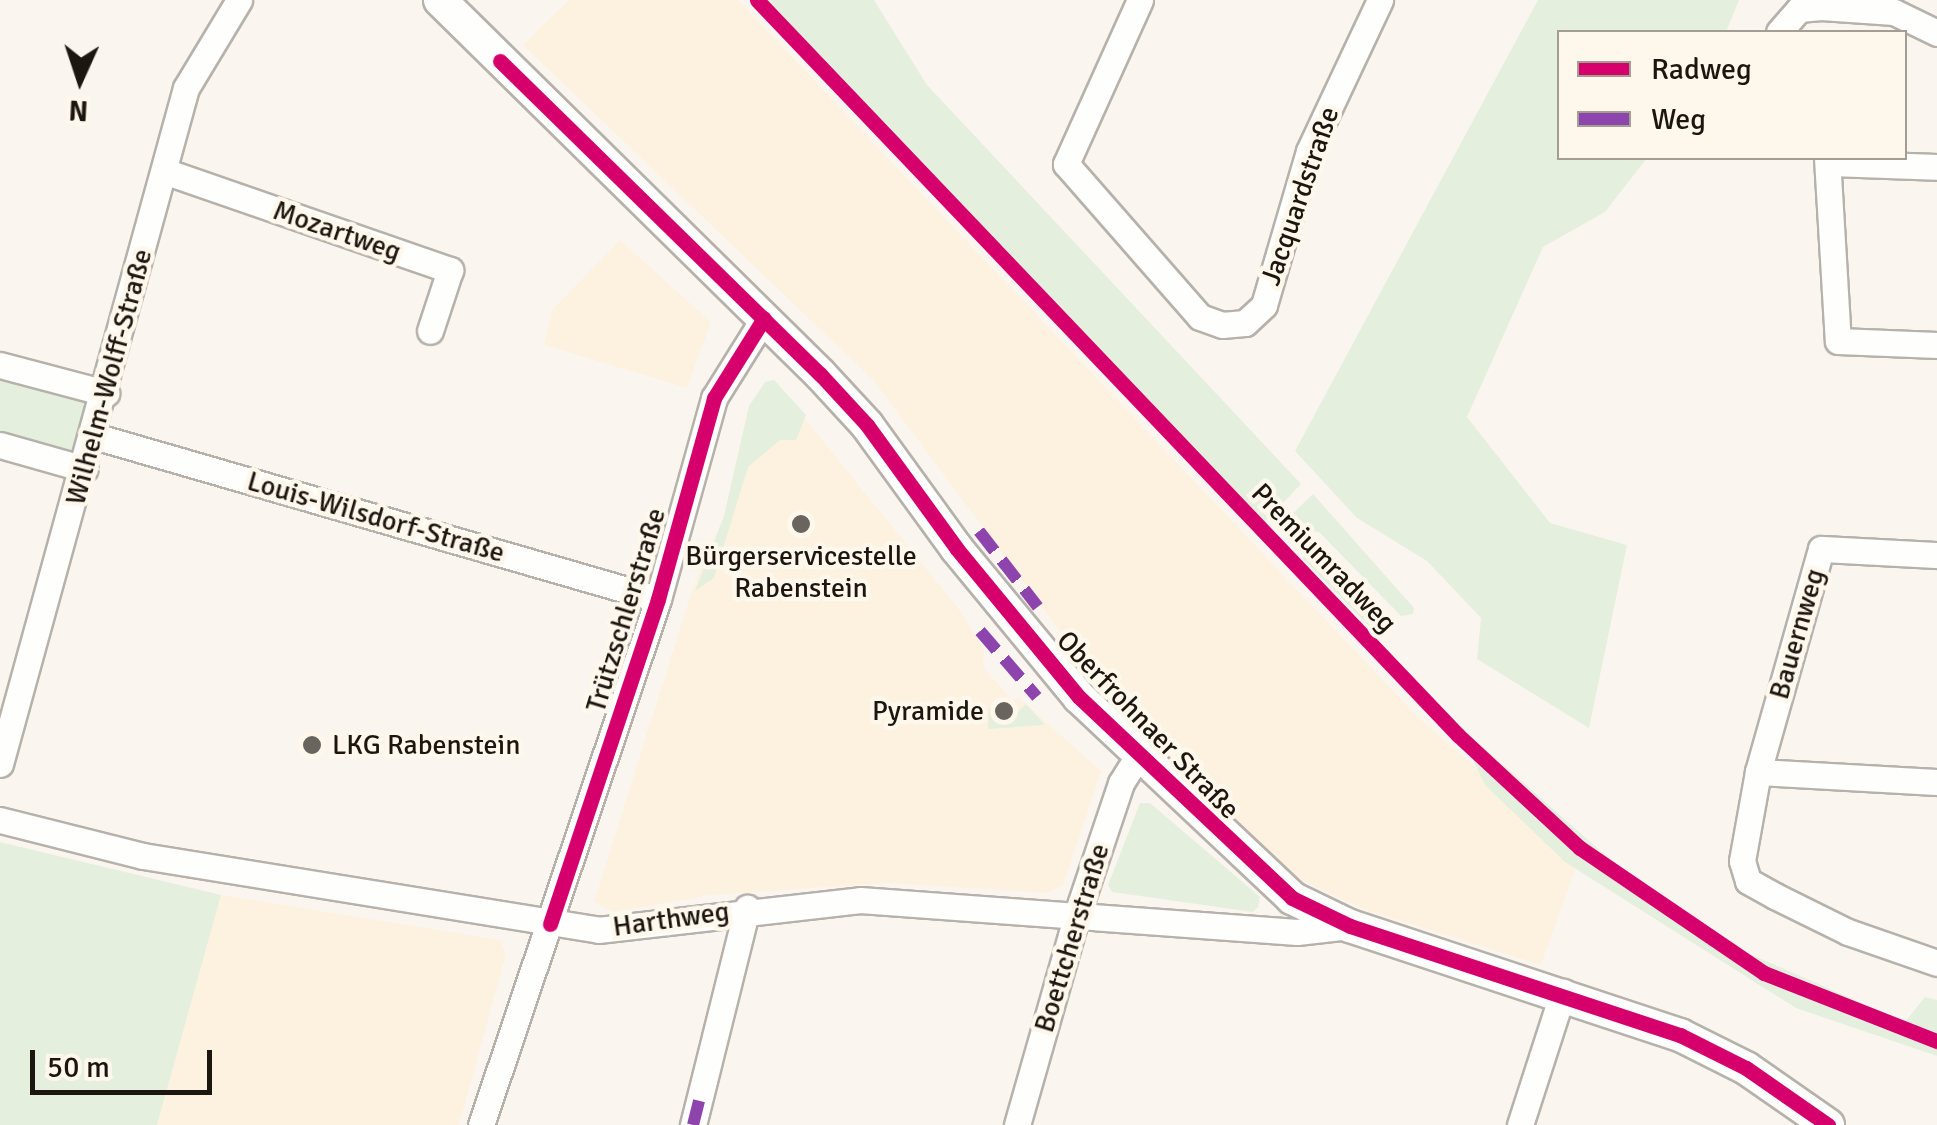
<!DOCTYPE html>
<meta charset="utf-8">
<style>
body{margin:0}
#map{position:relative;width:1937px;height:1125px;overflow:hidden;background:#faf6ef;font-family:Signika,sans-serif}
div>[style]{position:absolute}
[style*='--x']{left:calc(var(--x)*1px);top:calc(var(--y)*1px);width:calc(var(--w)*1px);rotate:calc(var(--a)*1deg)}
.built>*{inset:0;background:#fdf2e0}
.green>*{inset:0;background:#e5efde}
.roads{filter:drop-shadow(2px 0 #b6b2ab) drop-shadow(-2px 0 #b6b2ab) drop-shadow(0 2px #b6b2ab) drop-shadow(0 -2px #b6b2ab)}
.minor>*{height:25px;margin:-12.5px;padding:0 12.5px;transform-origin:12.5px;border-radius:12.5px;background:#fefefd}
.major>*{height:32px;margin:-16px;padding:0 16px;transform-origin:16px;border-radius:16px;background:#fefefd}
.quiet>*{height:12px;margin-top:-6px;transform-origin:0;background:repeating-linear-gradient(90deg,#8e44ad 0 25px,transparent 0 37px)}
.cycleway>*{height:15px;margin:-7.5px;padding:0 7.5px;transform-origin:7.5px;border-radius:7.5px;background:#d6006c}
.dots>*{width:28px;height:28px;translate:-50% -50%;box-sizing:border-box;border:5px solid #fef7eb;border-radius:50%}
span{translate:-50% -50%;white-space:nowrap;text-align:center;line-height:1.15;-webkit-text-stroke:9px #fef7eb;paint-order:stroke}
.street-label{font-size:28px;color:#1b1710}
.poi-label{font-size:28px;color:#1b1710}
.right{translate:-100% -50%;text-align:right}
.left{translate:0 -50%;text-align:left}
.legend{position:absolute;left:1557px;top:30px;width:350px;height:130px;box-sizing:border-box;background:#fef7eb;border:2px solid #a39d93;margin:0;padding:12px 18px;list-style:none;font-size:30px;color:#1b1710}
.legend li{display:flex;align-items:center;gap:20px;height:50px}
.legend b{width:50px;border:2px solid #a39d93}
.north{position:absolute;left:30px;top:30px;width:100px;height:100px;-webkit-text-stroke:8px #fef7eb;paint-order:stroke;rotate:183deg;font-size:28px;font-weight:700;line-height:40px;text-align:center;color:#1b1710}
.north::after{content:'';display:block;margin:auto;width:35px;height:45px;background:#1b1710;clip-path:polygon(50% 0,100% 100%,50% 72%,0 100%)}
.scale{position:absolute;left:30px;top:1050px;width:182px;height:45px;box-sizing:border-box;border:5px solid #1b1710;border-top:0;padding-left:12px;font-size:30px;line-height:35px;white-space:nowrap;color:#1b1710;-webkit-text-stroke:8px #fef7eb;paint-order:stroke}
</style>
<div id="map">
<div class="built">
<div style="clip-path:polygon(569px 0,738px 0,1419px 718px,1579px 859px,1541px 965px,1363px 909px,1303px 881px,1266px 852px,1067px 641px,874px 381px,523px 45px)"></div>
<div style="clip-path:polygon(620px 240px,711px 322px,687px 388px,544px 345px,552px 310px)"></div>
<div style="clip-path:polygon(774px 380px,958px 608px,984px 649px,983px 667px,1013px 701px,1018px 697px,1101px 771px,1063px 885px,1047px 893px,887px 883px,711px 895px,613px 912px,594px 902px,693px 587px,724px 516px,749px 406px)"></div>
<div style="clip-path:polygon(221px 895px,500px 940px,506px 954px,459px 1125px,157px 1125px)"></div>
</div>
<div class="green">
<div style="clip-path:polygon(764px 0,874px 0,927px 85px,1301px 484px,1264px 523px)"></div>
<div style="clip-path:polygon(1538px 0,1739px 0,1726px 32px,1560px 32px,1560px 158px,1647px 158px,1605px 212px,1543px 247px,1467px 417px,1550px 523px,1627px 545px,1589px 728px,1477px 659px,1481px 618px,1427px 561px,1357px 518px,1295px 451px)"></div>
<div style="clip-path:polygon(0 365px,106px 393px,85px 469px,0 445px)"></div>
<div style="clip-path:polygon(774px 380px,806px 415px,796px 440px,780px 440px,748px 467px,714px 578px,695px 591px,724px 516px,749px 406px,765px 382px)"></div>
<div style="clip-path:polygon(1313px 494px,1414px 608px,1413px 614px,1401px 616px,1319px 532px,1280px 526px)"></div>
<div style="clip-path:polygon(1306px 547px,1314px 548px,1391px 628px,1380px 637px,1303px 559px)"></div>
<div style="clip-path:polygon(1026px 704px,1045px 725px,988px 729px,989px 707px,1007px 723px)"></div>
<div style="clip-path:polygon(1454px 721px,1632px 879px,1743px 951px,1905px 1022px,1925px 997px,1937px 1000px,1937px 1056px,1796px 1008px,1565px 862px,1485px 785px)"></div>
<div style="clip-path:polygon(1140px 803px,1150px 803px,1260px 897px,1258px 907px,1253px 912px,1112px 892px,1108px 885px)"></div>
<div style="clip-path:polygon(0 842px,221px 895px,157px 1125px,0 1125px)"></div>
</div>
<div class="roads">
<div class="minor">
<div style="--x:1140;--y:0;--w:180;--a:114.3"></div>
<div style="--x:1066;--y:164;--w:203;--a:48.8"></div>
<div style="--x:1200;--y:317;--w:23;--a:20"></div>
<div style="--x:1222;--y:325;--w:23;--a:-5"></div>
<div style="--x:1245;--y:323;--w:26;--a:-43"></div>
<div style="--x:1264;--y:305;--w:160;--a:-73.7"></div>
<div style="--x:1309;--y:151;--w:167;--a:-64.8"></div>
<div style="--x:1779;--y:32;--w:30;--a:-49"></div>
<div style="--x:1799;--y:9;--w:22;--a:-5"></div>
<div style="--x:1821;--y:7;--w:73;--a:3.9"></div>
<div style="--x:1894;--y:12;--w:48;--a:26"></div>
<div style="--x:1827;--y:158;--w:183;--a:86.6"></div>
<div style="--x:1838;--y:341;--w:99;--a:2.3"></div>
<div style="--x:1830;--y:163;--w:107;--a:2.1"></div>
<div style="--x:164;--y:171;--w:303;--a:19.1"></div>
<div style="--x:450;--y:270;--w:64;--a:108.2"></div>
<div style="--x:0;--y:365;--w:110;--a:14.8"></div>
<div style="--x:94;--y:436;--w:587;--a:16.12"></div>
<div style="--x:0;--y:445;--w:88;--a:15.8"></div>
<div style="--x:1937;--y:555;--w:116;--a:-177"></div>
<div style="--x:1821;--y:549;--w:232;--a:105.8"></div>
<div style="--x:1758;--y:772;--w:90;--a:100.2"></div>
<div style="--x:1742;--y:861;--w:21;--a:73"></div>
<div style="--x:1748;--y:881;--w:31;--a:29"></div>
<div style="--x:1775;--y:896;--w:81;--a:26.3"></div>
<div style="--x:1848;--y:932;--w:94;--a:19.2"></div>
<div style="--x:0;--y:764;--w:701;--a:-74.62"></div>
<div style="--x:186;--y:88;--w:103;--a:-58.9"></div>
<div style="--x:1758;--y:772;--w:179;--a:3.2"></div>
<div style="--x:0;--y:820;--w:147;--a:14.1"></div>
<div style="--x:143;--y:856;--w:461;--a:9.2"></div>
<div style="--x:598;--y:930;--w:264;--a:-6.5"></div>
<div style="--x:860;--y:900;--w:438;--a:4.2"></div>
<div style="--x:1297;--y:932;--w:53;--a:-6.5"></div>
<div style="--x:481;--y:1125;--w:555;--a:-71.4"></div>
<div style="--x:658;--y:599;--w:209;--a:-74.4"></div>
<div style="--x:714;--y:398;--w:94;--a:-58"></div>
<div style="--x:693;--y:1125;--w:224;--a:-76"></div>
<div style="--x:1017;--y:1125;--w:223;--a:-74.1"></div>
<div style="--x:1078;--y:911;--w:135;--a:-71.4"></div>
<div style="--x:1121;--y:783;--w:32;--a:-58"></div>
<div style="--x:1520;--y:1125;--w:140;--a:-72.1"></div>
</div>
<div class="major">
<div style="--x:440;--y:0;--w:533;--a:44.54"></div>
<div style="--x:820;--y:374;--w:69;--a:47.3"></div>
<div style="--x:867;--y:425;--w:153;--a:54"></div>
<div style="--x:957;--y:549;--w:192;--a:50.5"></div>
<div style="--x:1079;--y:697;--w:293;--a:43.3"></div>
<div style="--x:1292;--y:898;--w:64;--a:25.8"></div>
<div style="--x:1350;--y:926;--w:348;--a:18.3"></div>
<div style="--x:1680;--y:1035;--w:74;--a:26.6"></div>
<div style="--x:1746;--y:1068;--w:100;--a:34.8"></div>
</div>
</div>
<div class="quiet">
<div style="--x:979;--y:531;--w:96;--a:52.2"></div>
<div style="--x:980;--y:631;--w:87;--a:49.2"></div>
<div style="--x:693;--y:1125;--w:34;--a:-76"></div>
</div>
<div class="cycleway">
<div style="--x:757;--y:0;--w:1016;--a:46.36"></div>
<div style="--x:1458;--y:735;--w:166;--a:42.8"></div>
<div style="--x:1580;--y:848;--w:222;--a:34.2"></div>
<div style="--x:1764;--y:973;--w:186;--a:21.5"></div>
<div style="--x:500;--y:61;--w:448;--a:44.4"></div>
<div style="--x:820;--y:374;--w:69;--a:47.3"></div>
<div style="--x:867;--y:425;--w:153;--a:54"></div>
<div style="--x:957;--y:549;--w:192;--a:50.5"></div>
<div style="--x:1079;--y:697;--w:293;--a:43.3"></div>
<div style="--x:1292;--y:898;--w:64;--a:25.8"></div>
<div style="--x:1350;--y:926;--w:348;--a:18.3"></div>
<div style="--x:1680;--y:1035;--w:74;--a:26.6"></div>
<div style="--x:1746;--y:1068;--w:100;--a:34.8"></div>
<div style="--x:550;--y:924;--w:342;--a:-71.6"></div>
<div style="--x:658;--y:599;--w:209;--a:-74.4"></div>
<div style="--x:714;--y:398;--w:94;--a:-58"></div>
</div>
<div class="dots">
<div style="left:801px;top:524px;background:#69655e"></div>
<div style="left:1004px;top:711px;background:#69655e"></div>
<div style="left:312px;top:745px;background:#69655e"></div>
</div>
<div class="street-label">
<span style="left:1300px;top:196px;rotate:-71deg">Jacquardstraße</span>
<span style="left:337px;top:231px;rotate:19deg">Mozartweg</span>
<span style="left:109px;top:377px;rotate:-75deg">Wilhelm-Wolff-Straße</span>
<span style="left:376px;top:517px;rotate:16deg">Louis-Wilsdorf-Straße</span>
<span style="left:1324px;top:558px;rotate:46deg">Premiumradweg</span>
<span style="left:626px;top:610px;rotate:-73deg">Trützschlerstraße</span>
<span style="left:1797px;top:634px;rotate:-74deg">Bauernweg</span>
<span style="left:1148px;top:725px;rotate:46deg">Oberfrohnaer Straße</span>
<span style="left:671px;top:919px;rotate:-8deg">Harthweg</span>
<span style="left:1072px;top:938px;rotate:-73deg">Boettcherstraße</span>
</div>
<div class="poi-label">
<span style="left:801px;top:572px">Bürgerservicestelle<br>Rabenstein</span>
<span class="right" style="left:984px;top:711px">Pyramide</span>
<span class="left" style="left:332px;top:745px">LKG Rabenstein</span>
</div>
<ul class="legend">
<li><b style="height:12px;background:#d6006c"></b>Radweg</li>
<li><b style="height:12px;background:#8e44ad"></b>Weg</li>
</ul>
<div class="north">N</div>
<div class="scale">50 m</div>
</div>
